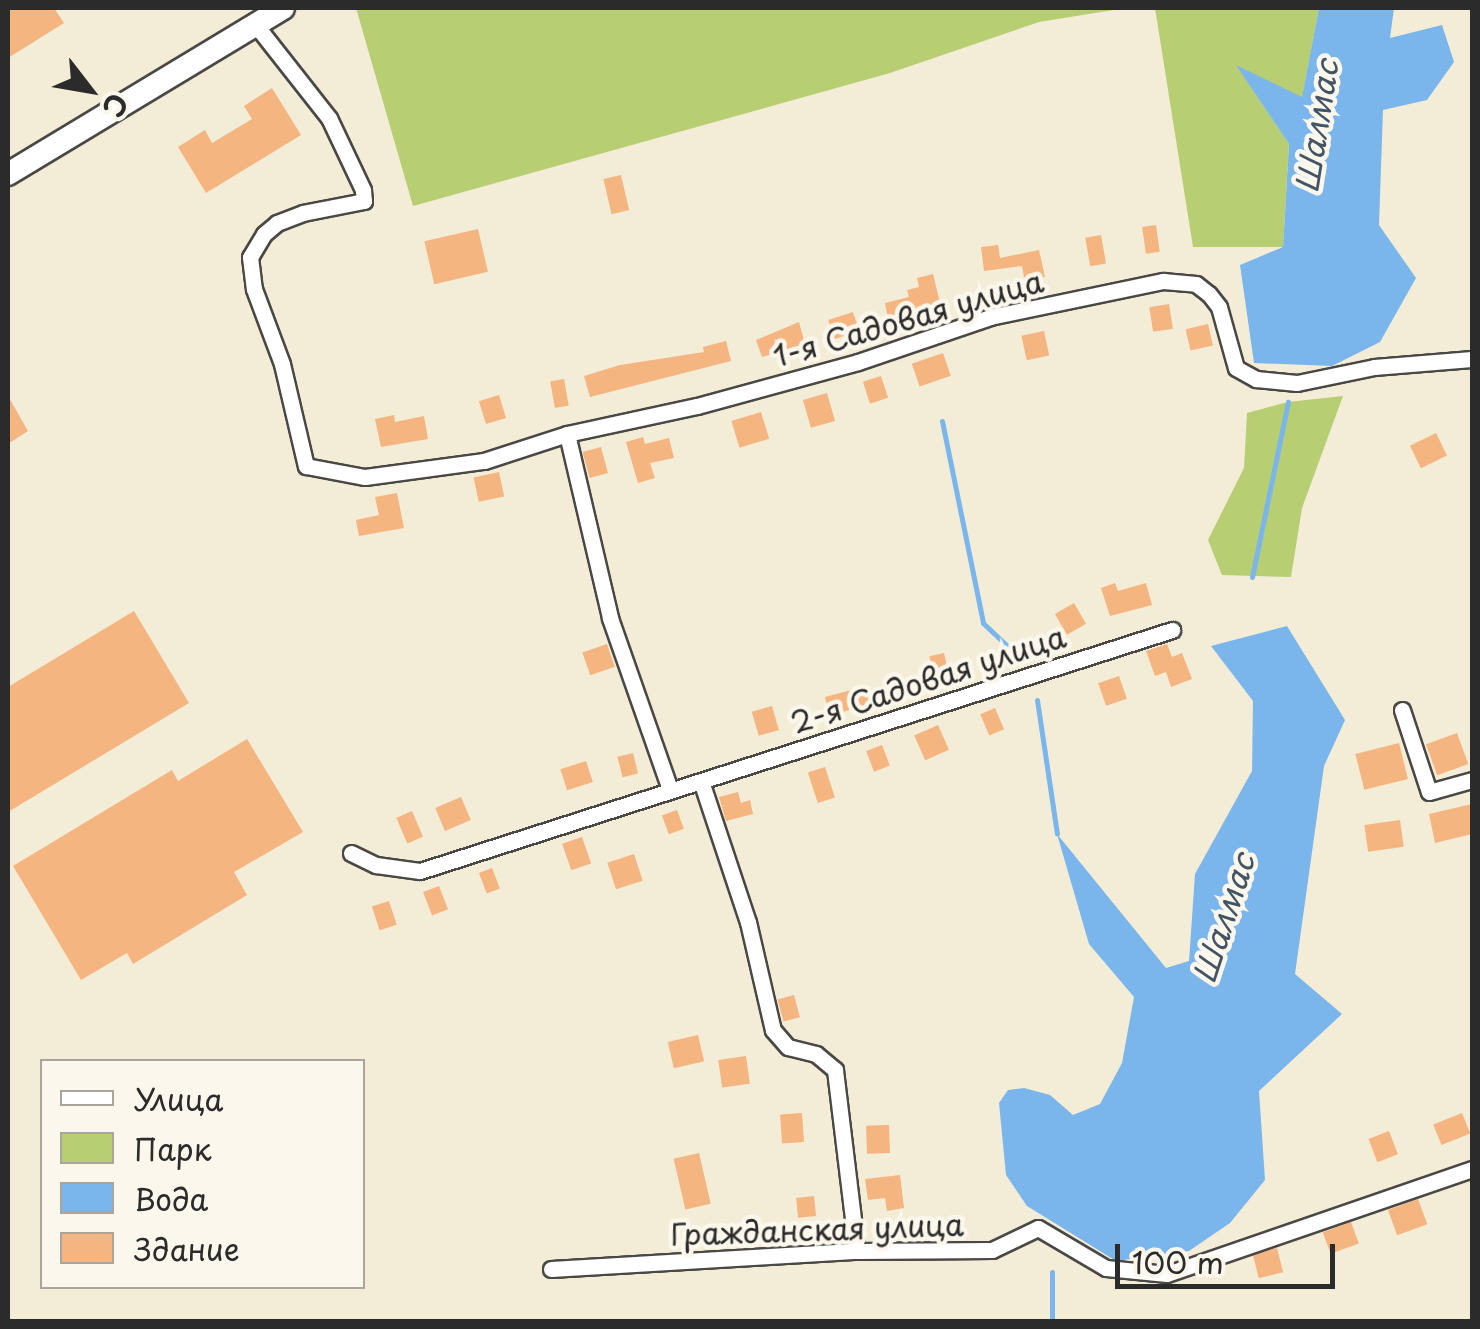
<!DOCTYPE html>
<meta charset="utf-8">
<style>
body{margin:0}
#map{position:relative;width:1480px;height:1329px;overflow:hidden;background:#f3ecd6;font-family:"Playpen Sans",sans-serif}
div>[style]{position:absolute}
[style*='--x']{left:calc(var(--x)*1px);top:calc(var(--y)*1px);width:calc(var(--w)*1px);rotate:calc(var(--a)*1deg)}
.green>*{inset:0;background:#b7ce72}
.water>*{inset:0;background:#7ab6ec}
.stream>*{height:5px;margin:-2.5px;padding:0 2.5px;transform-origin:2.5px;border-radius:2.5px;background:#7ab6ec}
.building>*{inset:0;background:#f4b580;transform-origin:0 0}
.roads{filter:drop-shadow(2px 0 #494845) drop-shadow(-2px 0 #494845) drop-shadow(0 2px #494845) drop-shadow(0 -2px #494845)}
.street>*{height:15px;margin:-7.5px;padding:0 7.5px;transform-origin:7.5px;border-radius:7.5px;background:#fff}
.secondary>*{height:22px;margin:-11px;padding:0 11px;transform-origin:11px;border-radius:11px;background:#fff}
span{translate:-50% -50%;white-space:nowrap;text-align:center;line-height:1.15;-webkit-text-stroke:9px #fbf7ec;paint-order:stroke}
.street-label{font-size:30px;color:#2b2b2b}
.water-label{font-size:32px;color:#435565;font-style:italic}
.frame{position:absolute;inset:0;border:10px solid #2b2b2b;pointer-events:none}
.legend{position:absolute;left:40px;top:1059px;width:325px;height:230px;box-sizing:border-box;background:#fbf7ec;border:2px solid #a8a59f;margin:0;padding:12px 18px;list-style:none;font-size:30px;color:#2b2b2b}
.legend li{display:flex;align-items:center;gap:20px;height:50px}
.legend b{width:50px;border:2px solid #a8a59f}
.north{position:absolute;left:40px;top:40px;width:100px;height:100px;-webkit-text-stroke:8px #fbf7ec;paint-order:stroke;rotate:121deg;font-size:28px;font-weight:700;line-height:40px;text-align:center;color:#2b2b2b}
.north::after{content:'';display:block;margin:auto;width:35px;height:45px;background:#2b2b2b;clip-path:polygon(50% 0,100% 100%,50% 72%,0 100%)}
.scale{position:absolute;left:1115px;top:1244px;width:220px;height:45px;box-sizing:border-box;border:5px solid #2b2b2b;border-top:0;padding-left:12px;font-size:30px;line-height:35px;white-space:nowrap;color:#2b2b2b;-webkit-text-stroke:8px #fbf7ec;paint-order:stroke}
</style>
<div id="map">
<div class="green">
<div style="clip-path:polygon(356px 8px,1126px 8px,1039px 22px,890px 73px,413px 206px)"></div>
<div style="clip-path:polygon(1155px 8px,1319px 8px,1302px 98px,1237px 66px,1289px 144px,1283px 247px,1193px 247px)"></div>
<div style="clip-path:polygon(1343px 396px,1302px 508px,1291px 577px,1222px 575px,1208px 540px,1244px 468px,1247px 413px,1288px 402px)"></div>
</div>
<div class="water">
<div style="clip-path:polygon(1319px 8px,1394px 8px,1390px 38px,1442px 25px,1454px 62px,1427px 100px,1383px 110px,1379px 225px,1416px 278px,1380px 342px,1332px 366px,1254px 363px,1240px 265px,1283px 247px,1289px 144px,1236px 65px,1302px 97px)"></div>
<div style="clip-path:polygon(1287px 626px,1345px 720px,1324px 766px,1295px 974px,1342px 1014px,1259px 1091px,1265px 1180px,1230px 1223px,1189px 1251px,1116px 1261px,1027px 1206px,1006px 1175px,999px 1103px,1008px 1090px,1024px 1088px,1050px 1095px,1073px 1115px,1100px 1104px,1122px 1063px,1134px 997px,1089px 944px,1057px 834px,1166px 968px,1189px 961px,1195px 874px,1252px 771px,1253px 701px,1211px 646px)"></div>
</div>
<div class="stream">
<div style="--x:942;--y:421;--w:206;--a:78.5"></div>
<div style="--x:983;--y:623;--w:52;--a:43.5"></div>
<div style="--x:1252;--y:577;--w:179;--a:-78.4"></div>
<div style="--x:1037;--y:700;--w:135;--a:81.5"></div>
<div style="--x:1052;--y:1272;--w:50;--a:90"></div>
</div>
<div class="building">
<div style="clip-path:polygon(8px 8px,54px 8px,64px 23px,8px 58px)"></div>
<div style="clip-path:polygon(272px 88px,301px 135px,206px 193px,178px 147px,205px 130px,212px 143px,252px 119px,244px 106px)"></div>
<div style="left:621px;top:175px;width:36px;height:18px;rotate:77deg"></div>
<div style="left:1156px;top:225px;width:27px;height:14px;rotate:82deg"></div>
<div style="left:478px;top:229px;width:44px;height:55px;rotate:77deg"></div>
<div style="left:1101px;top:235px;width:29px;height:16px;rotate:80deg"></div>
<div style="clip-path:polygon(998px 245px,1000px 258px,1039px 250px,1045px 277px,1025px 282px,1022px 266px,984px 271px,981px 247px)"></div>
<div style="clip-path:polygon(933px 274px,941px 307px,889px 323px,885px 303px,909px 297px,907px 290px,919px 287px,917px 278px)"></div>
<div style="left:1169px;top:304px;width:25px;height:20px;rotate:81deg"></div>
<div style="left:853px;top:312px;width:20px;height:26px;rotate:72deg"></div>
<div style="clip-path:polygon(799px 322px,805px 344px,762px 357px,756px 340px)"></div>
<div style="left:1208px;top:324px;width:22px;height:23px;rotate:77deg"></div>
<div style="left:1044px;top:331px;width:25px;height:23px;rotate:78deg"></div>
<div style="clip-path:polygon(726px 341px,731px 361px,590px 397px,584px 376px,620px 365px,704px 352px,703px 347px)"></div>
<div style="left:943px;top:353px;width:24px;height:33px;rotate:71deg"></div>
<div style="left:881px;top:376px;width:23px;height:19px;rotate:72deg"></div>
<div style="left:564px;top:379px;width:27px;height:14px;rotate:80deg"></div>
<div style="left:827px;top:393px;width:29px;height:25px;rotate:74deg"></div>
<div style="left:499px;top:395px;width:24px;height:21px;rotate:73deg"></div>
<div style="clip-path:polygon(8px 396px,28px 431px,8px 444px)"></div>
<div style="left:761px;top:412px;width:28px;height:31px;rotate:73deg"></div>
<div style="clip-path:polygon(394px 415px,395px 422px,424px 416px,428px 439px,381px 447px,375px 419px)"></div>
<div style="left:1436px;top:433px;width:25px;height:29px;rotate:64deg"></div>
<div style="clip-path:polygon(643px 437px,645px 444px,669px 438px,674px 458px,650px 463px,655px 478px,638px 483px,626px 442px)"></div>
<div style="left:601px;top:447px;width:27px;height:19px;rotate:75deg"></div>
<div style="left:499px;top:472px;width:25px;height:26px;rotate:78deg"></div>
<div style="clip-path:polygon(397px 493px,404px 528px,359px 536px,356px 520px,379px 515px,375px 497px)"></div>
<div style="clip-path:polygon(1115px 583px,1118px 591px,1146px 583px,1152px 605px,1110px 616px,1101px 588px)"></div>
<div style="left:1074px;top:603px;width:24px;height:22px;rotate:60deg"></div>
<div style="clip-path:polygon(134px 611px,189px 703px,8px 812px,8px 687px)"></div>
<div style="left:607px;top:644px;width:24px;height:26px;rotate:71deg"></div>
<div style="clip-path:polygon(1167px 644px,1172px 657px,1182px 653px,1192px 679px,1171px 687px,1166px 672px,1155px 676px,1146px 651px)"></div>
<div style="left:944px;top:653px;width:27px;height:15px;rotate:77deg"></div>
<div style="left:1119px;top:676px;width:24px;height:22px;rotate:71deg"></div>
<div style="clip-path:polygon(885px 683px,891px 697px,830px 716px,825px 697px,855px 689px,857px 695px)"></div>
<div style="left:772px;top:706px;width:25px;height:21px;rotate:74deg"></div>
<div style="left:995px;top:708px;width:23px;height:16px;rotate:67deg"></div>
<div style="left:938px;top:725px;width:27px;height:26px;rotate:66deg"></div>
<div style="left:1457px;top:733px;width:33px;height:33px;rotate:70deg"></div>
<div style="clip-path:polygon(247px 739px,303px 832px,234px 872px,247px 895px,133px 964px,127px 953px,81px 980px,13px 866px,172px 770px,178px 781px)"></div>
<div style="left:1399px;top:743px;width:37px;height:45px;rotate:76deg"></div>
<div style="left:882px;top:745px;width:22px;height:17px;rotate:69deg"></div>
<div style="left:633px;top:753px;width:21px;height:16px;rotate:76deg"></div>
<div style="left:586px;top:761px;width:22px;height:27px;rotate:72deg"></div>
<div style="left:825px;top:767px;width:32px;height:18px;rotate:72deg"></div>
<div style="clip-path:polygon(738px 792px,741px 803px,750px 800px,753px 814px,726px 821px,719px 797px)"></div>
<div style="left:461px;top:797px;width:25px;height:28px;rotate:67deg"></div>
<div style="clip-path:polygon(1472px 804px,1472px 834px,1435px 843px,1429px 814px)"></div>
<div style="left:677px;top:810px;width:20px;height:16px;rotate:70deg"></div>
<div style="left:412px;top:811px;width:28px;height:17px;rotate:67deg"></div>
<div style="left:1400px;top:820px;width:27px;height:36px;rotate:82deg"></div>
<div style="left:582px;top:837px;width:28px;height:21px;rotate:71deg"></div>
<div style="left:634px;top:854px;width:28px;height:28px;rotate:72deg"></div>
<div style="left:492px;top:868px;width:22px;height:14px;rotate:69deg"></div>
<div style="left:439px;top:886px;width:25px;height:17px;rotate:69deg"></div>
<div style="left:389px;top:901px;width:25px;height:18px;rotate:72deg"></div>
<div style="left:794px;top:995px;width:23px;height:17px;rotate:75deg"></div>
<div style="left:698px;top:1035px;width:27px;height:31px;rotate:77deg"></div>
<div style="left:746px;top:1056px;width:28px;height:28px;rotate:82deg"></div>
<div style="left:802px;top:1113px;width:29px;height:22px;rotate:86deg"></div>
<div style="left:1462px;top:1113px;width:22px;height:31px;rotate:68deg"></div>
<div style="left:889px;top:1125px;width:28px;height:23px;rotate:88deg"></div>
<div style="left:1389px;top:1131px;width:25px;height:22px;rotate:69deg"></div>
<div style="left:699px;top:1153px;width:52px;height:26px;rotate:77deg"></div>
<div style="clip-path:polygon(900px 1175px,904px 1208px,887px 1211px,885px 1198px,868px 1200px,865px 1179px)"></div>
<div style="left:814px;top:1196px;width:20px;height:18px;rotate:84deg"></div>
<div style="left:1418px;top:1199px;width:27px;height:32px;rotate:70deg"></div>
<div style="left:1351px;top:1222px;width:23px;height:30px;rotate:70deg"></div>
<div style="left:1277px;top:1248px;width:25px;height:25px;rotate:76deg"></div>
</div>
<div class="roads">
<div class="street">
<div style="--x:255;--y:24;--w:120;--a:51.8"></div>
<div style="--x:329;--y:118;--w:80;--a:64.7"></div>
<div style="--x:363;--y:190;--w:11;--a:85"></div>
<div style="--x:364;--y:201;--w:62;--a:168.9"></div>
<div style="--x:303;--y:213;--w:28;--a:159"></div>
<div style="--x:277;--y:223;--w:17;--a:140"></div>
<div style="--x:264;--y:234;--w:27;--a:121"></div>
<div style="--x:250;--y:257;--w:32;--a:83"></div>
<div style="--x:254;--y:289;--w:80;--a:69.5"></div>
<div style="--x:282;--y:364;--w:105;--a:76.8"></div>
<div style="--x:306;--y:466;--w:60;--a:10.6"></div>
<div style="--x:365;--y:477;--w:120;--a:-7.7"></div>
<div style="--x:484;--y:461;--w:87;--a:-18"></div>
<div style="--x:567;--y:434;--w:133;--a:-12.2"></div>
<div style="--x:697;--y:406;--w:167;--a:-15.3"></div>
<div style="--x:858;--y:362;--w:139;--a:-18.8"></div>
<div style="--x:990;--y:317;--w:177;--a:-11.8"></div>
<div style="--x:1163;--y:281;--w:33;--a:5"></div>
<div style="--x:1196;--y:284;--w:16;--a:38"></div>
<div style="--x:1209;--y:294;--w:16;--a:52"></div>
<div style="--x:1219;--y:307;--w:63;--a:74.4"></div>
<div style="--x:1236;--y:368;--w:23;--a:29"></div>
<div style="--x:1256;--y:379;--w:41;--a:5.6"></div>
<div style="--x:1297;--y:383;--w:79;--a:-11.7"></div>
<div style="--x:1374;--y:367;--w:98;--a:-4.7"></div>
<div style="--x:567;--y:434;--w:189;--a:76.8"></div>
<div style="--x:610;--y:618;--w:181;--a:70.7"></div>
<div style="--x:1402;--y:710;--w:86;--a:71.8"></div>
<div style="--x:1429;--y:792;--w:45;--a:-15.6"></div>
<div style="--x:701;--y:781;--w:149;--a:71.6"></div>
<div style="--x:748;--y:922;--w:111;--a:77"></div>
<div style="--x:773;--y:1030;--w:23;--a:49"></div>
<div style="--x:788;--y:1047;--w:29;--a:14"></div>
<div style="--x:816;--y:1054;--w:25;--a:40"></div>
<div style="--x:835;--y:1070;--w:182;--a:83.1"></div>
<div style="--x:351;--y:853;--w:28;--a:26"></div>
<div style="--x:376;--y:865;--w:44;--a:7.8"></div>
<div style="--x:420;--y:871;--w:790;--a:-17.77"></div>
<div style="--x:551;--y:1269;--w:307;--a:-3.4"></div>
<div style="--x:857;--y:1251;--w:135;--a:-0.4"></div>
<div style="--x:992;--y:1250;--w:51;--a:-25.6"></div>
<div style="--x:1038;--y:1228;--w:79;--a:30.5"></div>
<div style="--x:1106;--y:1268;--w:61;--a:5.6"></div>
<div style="--x:1167;--y:1274;--w:323;--a:-19"></div>
</div>
<div class="secondary">
<div style="--x:8;--y:174;--w:321;--a:-31.1"></div>
</div>
</div>
<div class="street-label">
<span style="left:908px;top:318px;rotate:-16deg">1-я Садовая улица</span>
<span style="left:928px;top:679px;rotate:-18deg">2-я Садовая улица</span>
<span style="left:817px;top:1229px;rotate:-2deg">Гражданская улица</span>
</div>
<div class="water-label">
<span style="left:1316px;top:126px;rotate:-81deg">Шалмас</span>
<span style="left:1223px;top:918px;rotate:-72deg">Шалмас</span>
</div>
<div class="frame"></div>
<ul class="legend">
<li><b style="height:12px;background:#fff"></b>Улица</li>
<li><b style="height:28px;background:#b7ce72"></b>Парк</li>
<li><b style="height:28px;background:#7ab6ec"></b>Вода</li>
<li><b style="height:28px;background:#f4b580"></b>Здание</li>
</ul>
<div class="north">С</div>
<div class="scale">100 m</div>
</div>
